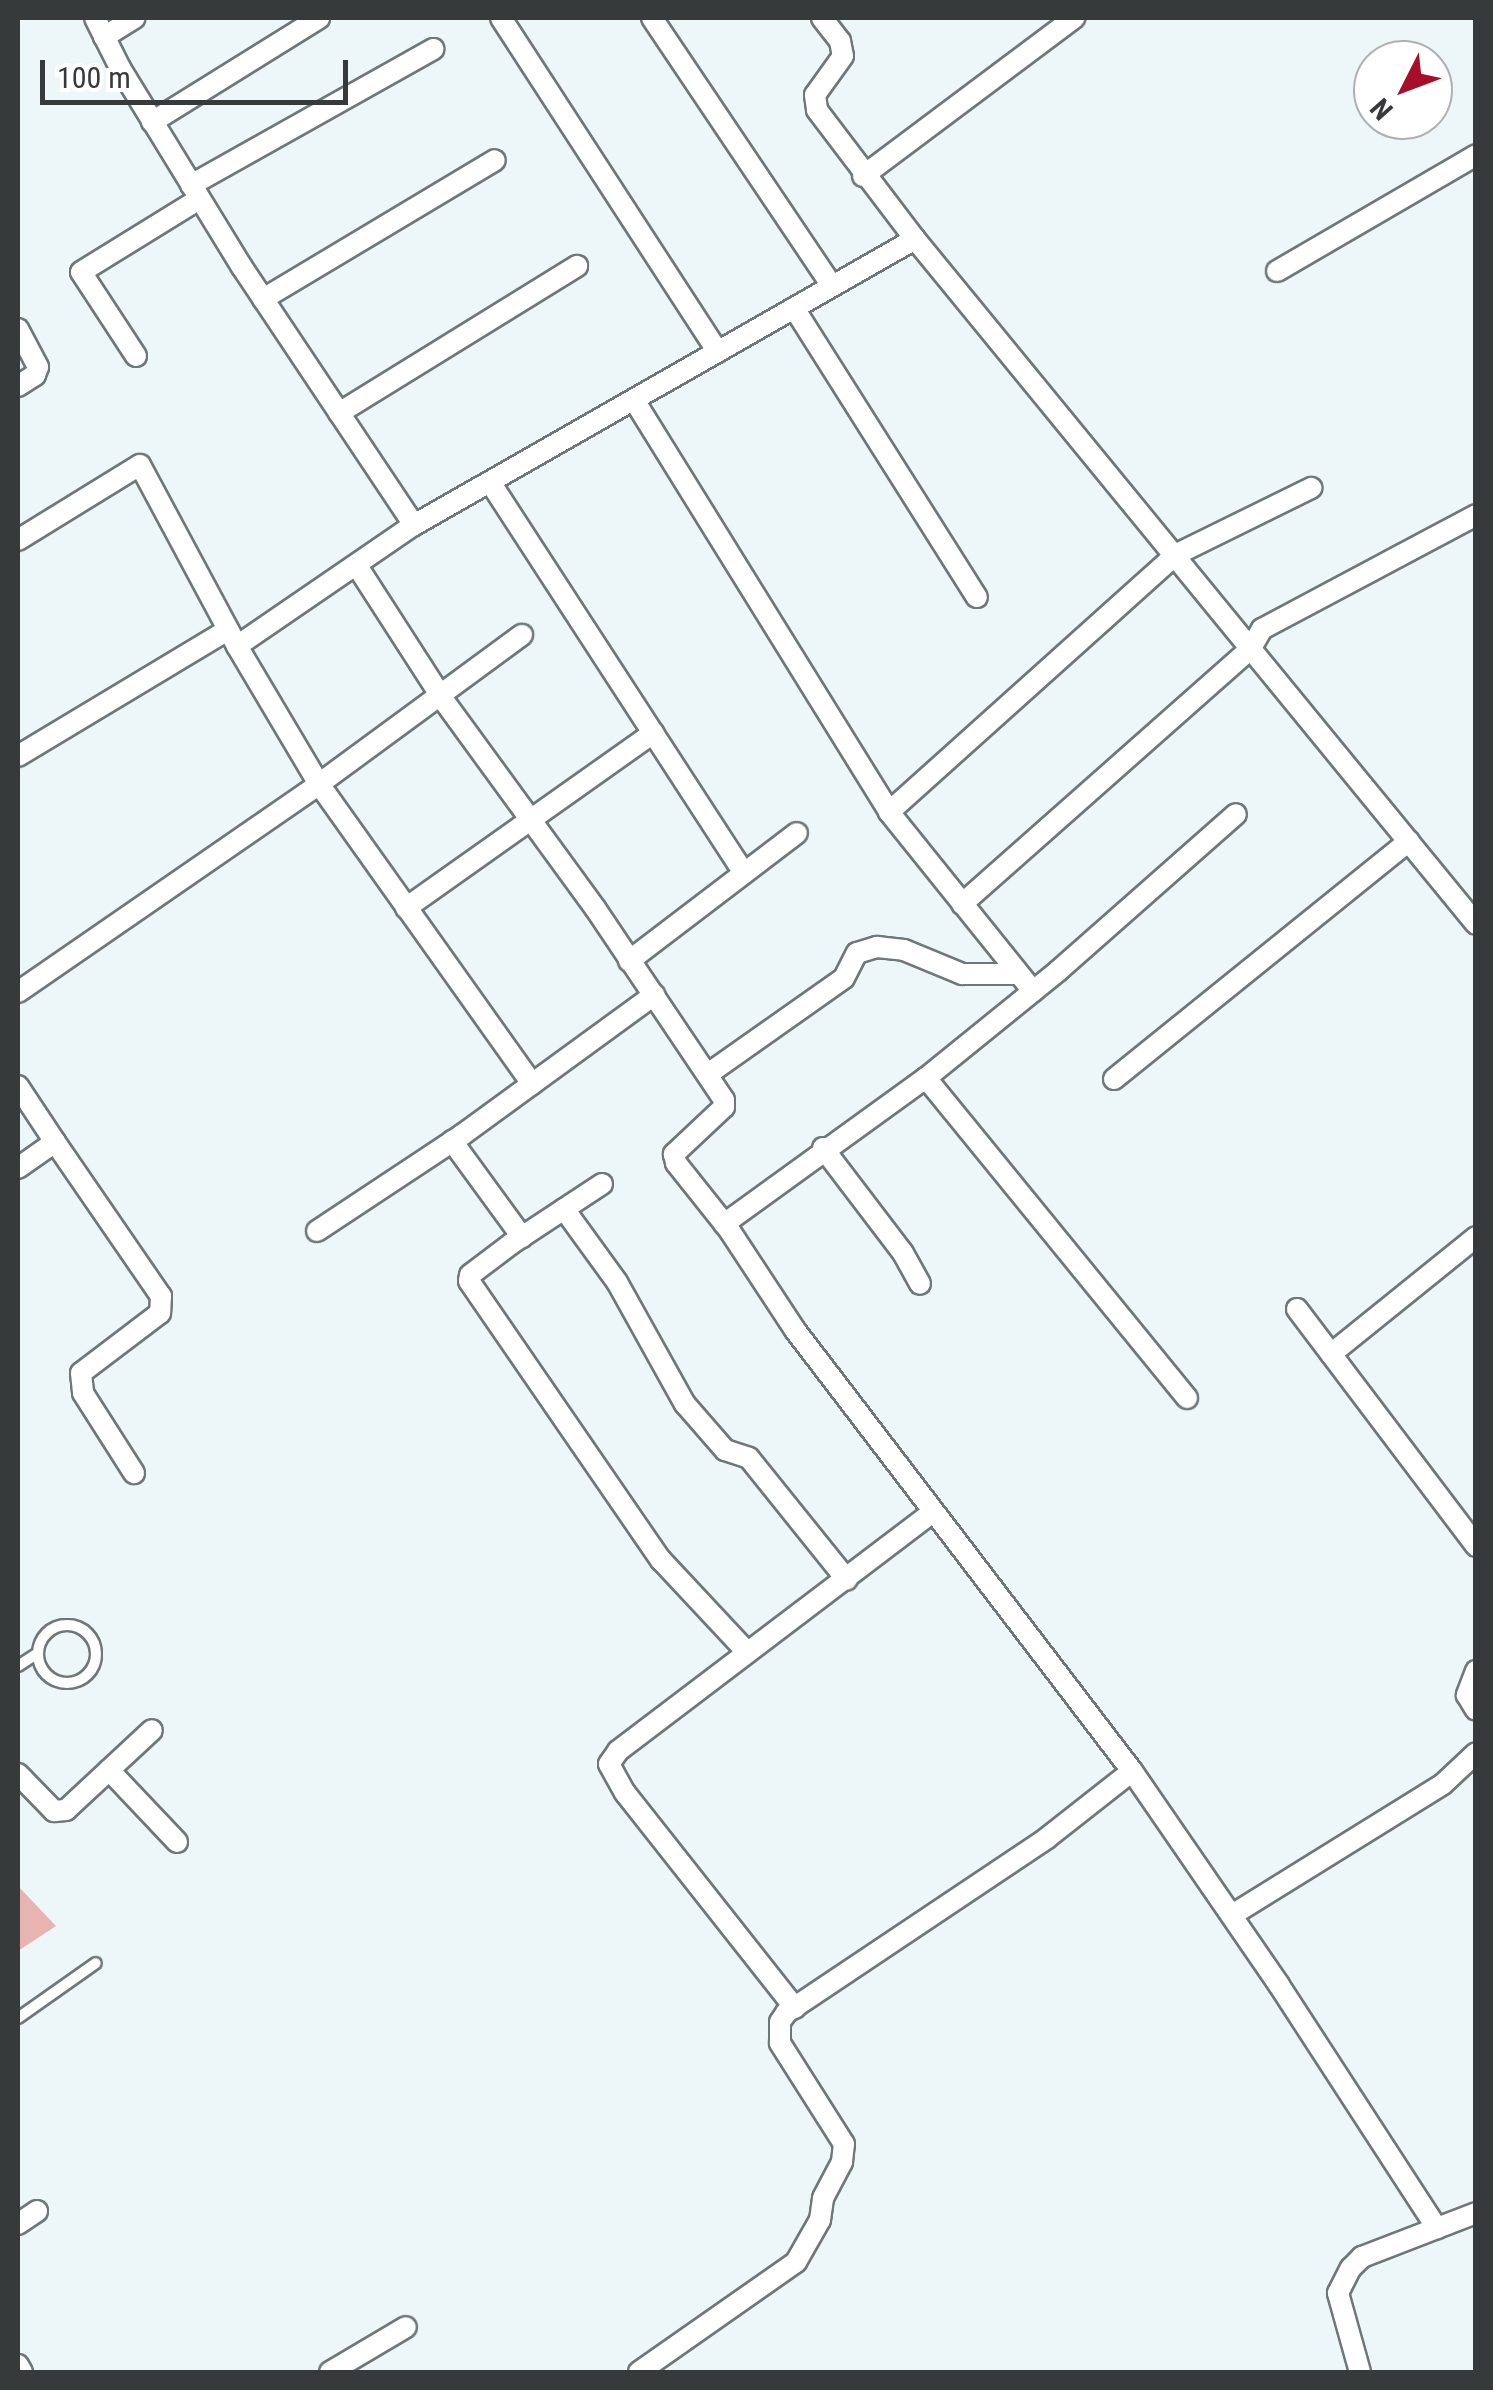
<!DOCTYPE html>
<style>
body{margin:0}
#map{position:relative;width:1493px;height:2390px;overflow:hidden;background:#edf7fa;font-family:"Roboto Condensed",sans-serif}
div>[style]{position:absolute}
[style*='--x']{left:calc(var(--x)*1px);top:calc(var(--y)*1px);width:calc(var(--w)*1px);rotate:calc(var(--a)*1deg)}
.building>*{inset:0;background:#e8b4b2}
.roads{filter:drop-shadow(2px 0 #6f777a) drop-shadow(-2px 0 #6f777a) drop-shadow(0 2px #6f777a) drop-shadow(0 -2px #6f777a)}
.lane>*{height:10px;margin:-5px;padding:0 5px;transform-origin:5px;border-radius:5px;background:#fff}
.lane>.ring{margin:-5px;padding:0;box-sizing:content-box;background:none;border:10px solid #fff;border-radius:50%}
.street>*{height:20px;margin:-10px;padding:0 10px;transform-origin:10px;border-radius:10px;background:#fff}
span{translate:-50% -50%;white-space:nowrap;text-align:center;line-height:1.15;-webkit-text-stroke:10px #fff;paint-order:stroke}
.frame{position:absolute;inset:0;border:20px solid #363a3b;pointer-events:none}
.north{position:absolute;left:1353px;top:40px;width:100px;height:100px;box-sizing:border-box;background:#fff;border:2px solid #afb0b1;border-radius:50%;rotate:228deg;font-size:28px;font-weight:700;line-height:40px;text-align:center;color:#363a3b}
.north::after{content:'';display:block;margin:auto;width:35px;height:45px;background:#a70e2a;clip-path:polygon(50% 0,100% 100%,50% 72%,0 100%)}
.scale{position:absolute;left:40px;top:60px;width:308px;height:45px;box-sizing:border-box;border:5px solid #363a3b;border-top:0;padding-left:12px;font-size:30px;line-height:35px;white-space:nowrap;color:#363a3b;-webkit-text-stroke:8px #fff;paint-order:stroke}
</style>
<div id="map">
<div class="building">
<div style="clip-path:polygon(18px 1886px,56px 1926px,18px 1951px)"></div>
</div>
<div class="roads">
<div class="lane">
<div class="ring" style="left:38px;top:1625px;width:48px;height:48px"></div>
<div style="--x:18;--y:1666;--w:24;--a:-33"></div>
<div style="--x:18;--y:2018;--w:95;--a:-35.2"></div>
</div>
<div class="street">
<div style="--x:95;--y:18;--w:56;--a:63.4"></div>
<div style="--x:120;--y:68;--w:233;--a:58.5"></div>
<div style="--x:242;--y:267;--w:310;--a:56.3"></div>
<div style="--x:501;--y:18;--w:398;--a:57"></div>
<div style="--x:652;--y:18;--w:323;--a:56.1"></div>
<div style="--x:822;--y:18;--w:29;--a:52"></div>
<div style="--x:840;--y:41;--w:15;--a:79"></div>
<div style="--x:843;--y:56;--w:48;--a:125.7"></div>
<div style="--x:815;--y:95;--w:15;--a:82"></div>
<div style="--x:817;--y:110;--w:162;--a:52.8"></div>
<div style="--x:104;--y:37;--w:36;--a:-32"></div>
<div style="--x:152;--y:122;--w:197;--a:-31.9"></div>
<div style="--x:863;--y:176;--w:264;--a:-36.8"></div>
<div style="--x:191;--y:185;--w:278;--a:-29.3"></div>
<div style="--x:1277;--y:271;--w:230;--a:-30.2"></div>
<div style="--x:263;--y:299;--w:270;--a:-30.9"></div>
<div style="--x:794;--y:308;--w:342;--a:57.7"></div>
<div style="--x:18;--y:329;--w:43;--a:62.2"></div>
<div style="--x:38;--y:367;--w:9;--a:111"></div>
<div style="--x:35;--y:375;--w:20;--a:147"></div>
<div style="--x:136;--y:356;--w:100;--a:-123.2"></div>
<div style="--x:81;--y:272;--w:139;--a:-31.7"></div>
<div style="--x:634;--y:400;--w:485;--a:58.2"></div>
<div style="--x:889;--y:812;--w:230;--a:51.2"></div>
<div style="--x:339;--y:413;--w:280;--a:-31.7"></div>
<div style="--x:490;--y:482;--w:466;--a:57"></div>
<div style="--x:18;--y:540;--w:143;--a:-31.6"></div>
<div style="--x:140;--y:465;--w:205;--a:61.8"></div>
<div style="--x:237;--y:646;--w:161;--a:59.3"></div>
<div style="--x:319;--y:784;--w:368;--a:54.6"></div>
<div style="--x:357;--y:566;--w:161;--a:57.2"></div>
<div style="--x:444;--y:701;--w:256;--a:53.9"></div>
<div style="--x:595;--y:908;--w:231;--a:56.1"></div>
<div style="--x:724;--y:1100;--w:7;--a:90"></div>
<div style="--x:724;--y:1107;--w:69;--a:136.8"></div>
<div style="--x:674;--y:1154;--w:9;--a:77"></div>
<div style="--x:676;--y:1163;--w:87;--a:51.5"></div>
<div style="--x:730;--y:1231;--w:118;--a:56.7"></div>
<div style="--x:795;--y:1330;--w:555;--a:52.61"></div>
<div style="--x:1132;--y:1771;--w:260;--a:55.5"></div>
<div style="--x:1279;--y:1985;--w:290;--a:57"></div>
<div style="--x:237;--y:646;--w:214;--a:-34.4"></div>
<div style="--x:414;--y:525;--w:577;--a:-29.72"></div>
<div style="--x:915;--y:239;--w:885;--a:50.68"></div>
<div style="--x:18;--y:756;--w:245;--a:-31"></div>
<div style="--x:889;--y:812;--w:385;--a:-41.9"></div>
<div style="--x:1175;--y:555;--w:152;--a:-26.2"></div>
<div style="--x:962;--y:904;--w:386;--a:-41.5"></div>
<div style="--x:1251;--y:648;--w:22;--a:-60"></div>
<div style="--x:1262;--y:629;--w:242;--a:-28"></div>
<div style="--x:406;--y:908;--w:303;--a:-35.3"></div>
<div style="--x:629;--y:961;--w:211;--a:-37.3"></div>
<div style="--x:18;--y:992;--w:366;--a:-34.6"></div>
<div style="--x:319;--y:784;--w:252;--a:-36.3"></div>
<div style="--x:708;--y:1074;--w:166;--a:-35.2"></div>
<div style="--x:844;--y:978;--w:28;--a:-63"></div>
<div style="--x:857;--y:953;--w:21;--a:-17"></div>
<div style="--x:877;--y:947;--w:27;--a:6"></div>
<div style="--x:904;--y:950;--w:63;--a:22.5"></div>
<div style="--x:962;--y:974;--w:56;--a:0"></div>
<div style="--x:926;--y:1078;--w:170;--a:-39"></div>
<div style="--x:1058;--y:971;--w:237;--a:-41.4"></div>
<div style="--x:1114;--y:1079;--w:379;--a:-38.9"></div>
<div style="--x:18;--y:1086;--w:67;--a:56.5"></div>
<div style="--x:55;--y:1142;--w:45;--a:144.9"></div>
<div style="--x:452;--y:1141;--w:119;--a:53.9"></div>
<div style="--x:55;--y:1142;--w:187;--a:55.5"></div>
<div style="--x:161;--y:1296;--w:17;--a:93"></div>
<div style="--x:160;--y:1313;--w:99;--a:142.8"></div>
<div style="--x:81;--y:1373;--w:20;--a:84"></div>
<div style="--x:83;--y:1393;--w:95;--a:57.5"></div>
<div style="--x:823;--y:1148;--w:132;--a:52.7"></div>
<div style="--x:903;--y:1253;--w:35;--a:61"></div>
<div style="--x:602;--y:1184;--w:109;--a:146.6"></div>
<div style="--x:511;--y:1244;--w:51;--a:142.9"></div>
<div style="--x:470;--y:1275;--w:6;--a:99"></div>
<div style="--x:469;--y:1281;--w:339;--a:55.5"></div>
<div style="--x:661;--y:1560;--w:126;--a:46.9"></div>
<div style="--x:564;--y:1209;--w:90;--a:54"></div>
<div style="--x:617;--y:1282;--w:140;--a:60.9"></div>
<div style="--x:685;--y:1404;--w:61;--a:49"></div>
<div style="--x:725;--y:1450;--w:25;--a:18"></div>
<div style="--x:749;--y:1458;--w:156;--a:51.2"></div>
<div style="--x:724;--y:1224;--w:249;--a:-35.9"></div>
<div style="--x:926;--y:1078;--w:413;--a:50.8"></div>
<div style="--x:317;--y:1231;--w:174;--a:-33.5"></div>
<div style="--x:462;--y:1135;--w:238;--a:-36.1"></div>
<div style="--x:1297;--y:1309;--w:297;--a:52.9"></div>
<div style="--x:1331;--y:1354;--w:186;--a:-38.9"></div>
<div style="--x:1476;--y:1671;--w:26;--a:111"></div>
<div style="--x:1467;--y:1695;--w:17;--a:59"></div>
<div style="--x:109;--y:1770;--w:99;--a:46.6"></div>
<div style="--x:18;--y:1774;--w:52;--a:45.8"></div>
<div style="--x:54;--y:1811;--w:12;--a:-5"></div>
<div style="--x:66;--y:1810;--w:117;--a:-42.9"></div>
<div style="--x:1232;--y:1915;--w:248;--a:-31.8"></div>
<div style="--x:1443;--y:1784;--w:45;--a:-43.2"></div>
<div style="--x:795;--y:2008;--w:274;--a:-128.3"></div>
<div style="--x:625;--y:1793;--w:33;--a:-119"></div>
<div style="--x:609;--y:1764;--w:16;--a:-55"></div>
<div style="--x:618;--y:1751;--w:395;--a:-37.2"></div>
<div style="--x:18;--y:2224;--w:23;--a:-34"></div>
<div style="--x:18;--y:2365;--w:8;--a:60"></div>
<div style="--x:330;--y:2372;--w:88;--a:-30.6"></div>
<div style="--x:639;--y:2372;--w:192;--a:-35"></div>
<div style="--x:796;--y:2262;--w:48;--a:-60.3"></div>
<div style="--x:820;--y:2220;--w:22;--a:-82"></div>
<div style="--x:823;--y:2198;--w:41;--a:-62.2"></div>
<div style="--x:842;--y:2162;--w:18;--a:-84"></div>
<div style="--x:844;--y:2144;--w:120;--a:-122.4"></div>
<div style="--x:780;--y:2043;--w:21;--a:-90"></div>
<div style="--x:780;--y:2022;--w:11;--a:-56"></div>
<div style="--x:786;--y:2013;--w:314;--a:-33.8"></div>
<div style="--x:1047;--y:1838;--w:108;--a:-38.2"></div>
<div style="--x:1360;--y:2372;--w:82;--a:-105.6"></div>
<div style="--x:1338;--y:2293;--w:28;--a:-63"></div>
<div style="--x:1351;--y:2268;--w:16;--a:-45"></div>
<div style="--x:1362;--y:2257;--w:122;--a:-21.1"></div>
</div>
</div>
<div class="frame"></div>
<div class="north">N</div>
<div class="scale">100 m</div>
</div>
